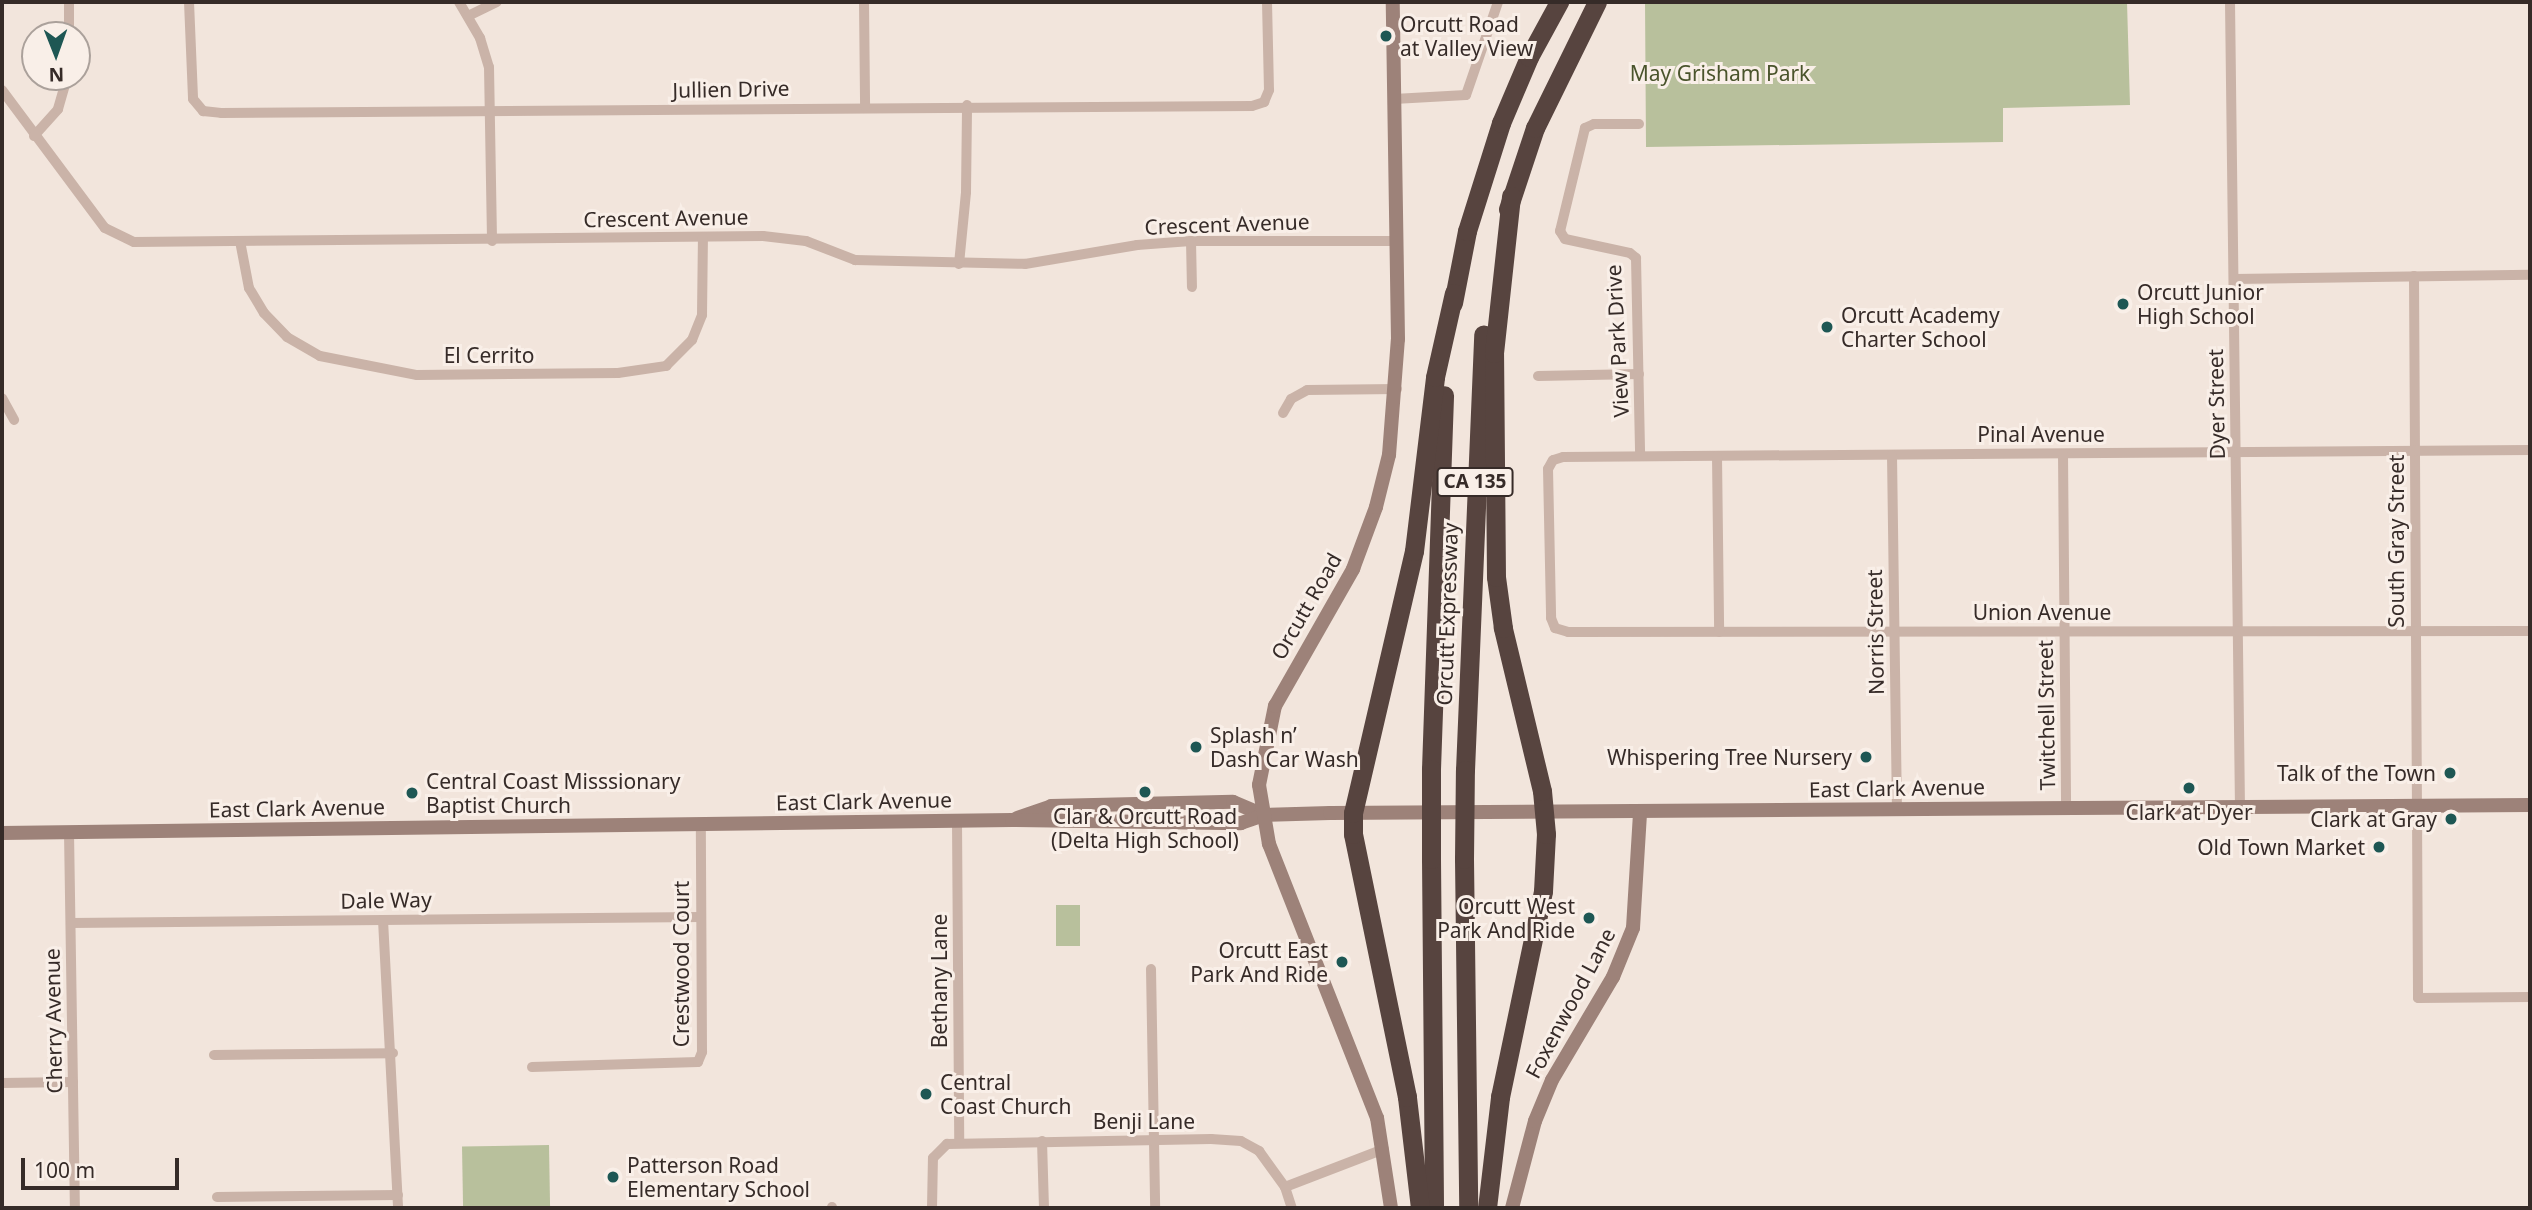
<!DOCTYPE html>
<meta charset="utf-8">
<style>
body{margin:0}
#map{position:relative;width:2532px;height:1210px;overflow:hidden;background:#f2e5dc;font-family:"Noto Sans",sans-serif}
div>[style]{position:absolute}
[style*='--x']{left:calc(var(--x)*1px);top:calc(var(--y)*1px);width:calc(var(--w)*1px);rotate:calc(var(--a)*1deg)}
.green>*{inset:0;background:#b8c09c;transform-origin:0 0}
.street>*{height:10px;margin:-5px;padding:0 5px;transform-origin:5px;border-radius:5px;background:#cab3a8}
.secondary>*{height:14px;margin:-7px;padding:0 7px;transform-origin:7px;border-radius:7px;background:#9d8279}
.highway>*{height:19px;margin:-9.5px;padding:0 9.5px;transform-origin:9.5px;border-radius:9.5px;background:#57443f}
.highway-bridge>*{height:19px;margin:-9.5px;padding:0 9.5px;transform-origin:9.5px;border-radius:9.5px;background:#57443f}
.dots>*{width:19px;height:19px;translate:-50% -50%;box-sizing:border-box;border:4px solid #f9efe8;border-radius:50%}
span{translate:-50% -50%;white-space:nowrap;text-align:center;line-height:1.15;-webkit-text-stroke:6px #f9efe8;paint-order:stroke}
.shield-label span{padding:2px 5px;background:#f9efe8;border:2px solid;border-radius:5px;-webkit-text-stroke-width:0}
.shield-label{font-size:19px;color:#362b28;font-weight:700}
.poi-label{font-size:21px;color:#362b28}
.left{translate:0 -50%;text-align:left}
.right{translate:-100% -50%;text-align:right}
.park-label{font-size:21px;color:#4a542c}
.street-label{font-size:21px;color:#362b28}
.frame{position:absolute;inset:0;border:4px solid #362b28;pointer-events:none}
.north{position:absolute;left:21px;top:21px;width:70px;height:70px;box-sizing:border-box;background:#f9efe8;border:2px solid #aba19b;border-radius:50%;rotate:179deg;font-size:19px;font-weight:700;line-height:28px;text-align:center;color:#362b28}
.north::after{content:'';display:block;margin:auto;width:24px;height:32px;background:#1e5754;clip-path:polygon(50% 0,100% 100%,50% 72%,0 100%)}
.scale{position:absolute;left:21px;top:1158px;width:158px;height:32px;box-sizing:border-box;border:4px solid #362b28;border-top:0;padding-left:9px;font-size:21px;line-height:24px;white-space:nowrap;color:#362b28;-webkit-text-stroke:5px #f9efe8;paint-order:stroke}
</style>
<div id="map">
<div class="green">
<div style="clip-path:polygon(1645px 2px,2127px 2px,2130px 105px,2003px 108px,2003px 142px,1646px 147px)"></div>
<div style="left:1056px;top:905px;width:24px;height:41px"></div>
<div style="left:549px;top:1145px;width:63px;height:87px;rotate:89deg"></div>
</div>
<div class="street">
<div style="--x:69;--y:2;--w:33;--a:90"></div>
<div style="--x:189;--y:2;--w:97;--a:87.6"></div>
<div style="--x:193;--y:99;--w:16;--a:50"></div>
<div style="--x:203;--y:111;--w:18;--a:6"></div>
<div style="--x:221;--y:113;--w:1031;--a:-0.39"></div>
<div style="--x:1252;--y:106;--w:13;--a:-18"></div>
<div style="--x:1264;--y:102;--w:13;--a:-67"></div>
<div style="--x:1269;--y:90;--w:88;--a:-91.3"></div>
<div style="--x:459;--y:2;--w:42;--a:59.7"></div>
<div style="--x:480;--y:38;--w:30;--a:73"></div>
<div style="--x:489;--y:67;--w:174;--a:89"></div>
<div style="--x:864;--y:2;--w:104;--a:89.4"></div>
<div style="--x:2230;--y:2;--w:805;--a:89.29"></div>
<div style="--x:468;--y:16;--w:32;--a:-26"></div>
<div style="--x:2;--y:90;--w:172;--a:53.3"></div>
<div style="--x:105;--y:228;--w:32;--a:26"></div>
<div style="--x:134;--y:242;--w:629;--a:-0.55"></div>
<div style="--x:763;--y:236;--w:43;--a:6.6"></div>
<div style="--x:806;--y:241;--w:53;--a:21.2"></div>
<div style="--x:855;--y:260;--w:170;--a:1.3"></div>
<div style="--x:1025;--y:264;--w:114;--a:-9.6"></div>
<div style="--x:1137;--y:245;--w:54;--a:-4.2"></div>
<div style="--x:1191;--y:241;--w:207;--a:0"></div>
<div style="--x:1394;--y:99;--w:72;--a:-3.2"></div>
<div style="--x:1466;--y:95;--w:98;--a:-71"></div>
<div style="--x:1639;--y:124;--w:45;--a:180"></div>
<div style="--x:1594;--y:124;--w:10;--a:156"></div>
<div style="--x:1585;--y:128;--w:106;--a:103.6"></div>
<div style="--x:1560;--y:231;--w:9;--a:58"></div>
<div style="--x:1565;--y:239;--w:66;--a:12.2"></div>
<div style="--x:1630;--y:253;--w:8;--a:40"></div>
<div style="--x:1636;--y:258;--w:198;--a:88.8"></div>
<div style="--x:34;--y:136;--w:36;--a:-48"></div>
<div style="--x:58;--y:109;--w:33;--a:-74"></div>
<div style="--x:240;--y:241;--w:48;--a:79.2"></div>
<div style="--x:249;--y:288;--w:29;--a:59"></div>
<div style="--x:264;--y:313;--w:33;--a:46"></div>
<div style="--x:287;--y:337;--w:38;--a:30"></div>
<div style="--x:320;--y:356;--w:99;--a:11.1"></div>
<div style="--x:417;--y:375;--w:201;--a:-0.6"></div>
<div style="--x:618;--y:373;--w:49;--a:-8.3"></div>
<div style="--x:666;--y:366;--w:37;--a:-45"></div>
<div style="--x:692;--y:340;--w:27;--a:-68"></div>
<div style="--x:702;--y:315;--w:78;--a:-89.3"></div>
<div style="--x:1191;--y:241;--w:46;--a:88.8"></div>
<div style="--x:959;--y:264;--w:72;--a:-84.4"></div>
<div style="--x:966;--y:192;--w:87;--a:-89.3"></div>
<div style="--x:2414;--y:276;--w:722;--a:89.68"></div>
<div style="--x:2418;--y:998;--w:112;--a:-0.5"></div>
<div style="--x:2234;--y:279;--w:296;--a:-0.8"></div>
<div style="--x:1538;--y:376;--w:101;--a:-1.1"></div>
<div style="--x:2;--y:398;--w:25;--a:61"></div>
<div style="--x:1283;--y:413;--w:16;--a:-60"></div>
<div style="--x:1291;--y:399;--w:18;--a:-29"></div>
<div style="--x:1307;--y:390;--w:90;--a:-0.6"></div>
<div style="--x:2530;--y:450;--w:967;--a:179.59"></div>
<div style="--x:1563;--y:457;--w:10;--a:163"></div>
<div style="--x:1553;--y:460;--w:10;--a:119"></div>
<div style="--x:1548;--y:469;--w:149;--a:88.8"></div>
<div style="--x:1551;--y:618;--w:11;--a:68"></div>
<div style="--x:1555;--y:628;--w:14;--a:17"></div>
<div style="--x:1568;--y:632;--w:962;--a:-0.06"></div>
<div style="--x:2063;--y:454;--w:353;--a:89.5"></div>
<div style="--x:1892;--y:455;--w:353;--a:89.2"></div>
<div style="--x:1717;--y:456;--w:176;--a:89.3"></div>
<div style="--x:957;--y:821;--w:321;--a:89.6"></div>
<div style="--x:69;--y:832;--w:376;--a:89.1"></div>
<div style="--x:383;--y:920;--w:288;--a:87"></div>
<div style="--x:71;--y:923;--w:630;--a:-0.55"></div>
<div style="--x:1151;--y:969;--w:239;--a:89"></div>
<div style="--x:214;--y:1055;--w:179;--a:-0.6"></div>
<div style="--x:532;--y:1067;--w:166;--a:-1.7"></div>
<div style="--x:698;--y:1062;--w:11;--a:-68"></div>
<div style="--x:702;--y:1052;--w:228;--a:-90.3"></div>
<div style="--x:2;--y:1083;--w:71;--a:-0.8"></div>
<div style="--x:1042;--y:1141;--w:67;--a:88.3"></div>
<div style="--x:1285;--y:1187;--w:106;--a:-21"></div>
<div style="--x:217;--y:1197;--w:181;--a:-0.6"></div>
<div style="--x:832;--y:1207;--w:1;--a:90"></div>
<div style="--x:932;--y:1208;--w:50;--a:-88.9"></div>
<div style="--x:933;--y:1158;--w:20;--a:-45"></div>
<div style="--x:947;--y:1144;--w:264;--a:-1.1"></div>
<div style="--x:1211;--y:1139;--w:30;--a:4"></div>
<div style="--x:1241;--y:1141;--w:21;--a:29"></div>
<div style="--x:1259;--y:1151;--w:44;--a:54.2"></div>
<div style="--x:1285;--y:1187;--w:22;--a:72"></div>
</div>
<div class="secondary">
<div style="--x:1017;--y:818;--w:36;--a:-19"></div>
<div style="--x:1051;--y:806;--w:182;--a:-1.3"></div>
<div style="--x:1233;--y:802;--w:34;--a:23"></div>
<div style="--x:2;--y:833;--w:1010;--a:-0.74"></div>
<div style="--x:1012;--y:820;--w:229;--a:0.8"></div>
<div style="--x:1241;--y:823;--w:24;--a:-19"></div>
<div style="--x:1264;--y:815;--w:66;--a:-1.7"></div>
<div style="--x:1330;--y:813;--w:1200;--a:-0.38"></div>
<div style="--x:1391;--y:1208;--w:91;--a:-98.8"></div>
<div style="--x:1377;--y:1118;--w:295;--a:-111.5"></div>
<div style="--x:1269;--y:844;--w:60;--a:-99.6"></div>
<div style="--x:1259;--y:785;--w:81;--a:-78.6"></div>
<div style="--x:1275;--y:706;--w:158;--a:-60.3"></div>
<div style="--x:1353;--y:569;--w:66;--a:-69.6"></div>
<div style="--x:1376;--y:507;--w:54;--a:-76"></div>
<div style="--x:1389;--y:455;--w:116;--a:-85.6"></div>
<div style="--x:1398;--y:339;--w:337;--a:-90.9"></div>
<div style="--x:1512;--y:1208;--w:90;--a:-75.2"></div>
<div style="--x:1535;--y:1121;--w:44;--a:-67.5"></div>
<div style="--x:1552;--y:1080;--w:120;--a:-59.4"></div>
<div style="--x:1613;--y:977;--w:53;--a:-67.8"></div>
<div style="--x:1633;--y:928;--w:116;--a:-86.5"></div>
</div>
<div class="highway">
<div style="--x:1508;--y:209;--w:85;--a:-71.6"></div>
<div style="--x:1535;--y:128;--w:140;--a:-63.8"></div>
<div style="--x:1453;--y:303;--w:73;--a:-79"></div>
<div style="--x:1467;--y:231;--w:113;--a:-72.5"></div>
<div style="--x:1501;--y:123;--w:72;--a:-67"></div>
<div style="--x:1529;--y:57;--w:63;--a:-61.4"></div>
<div style="--x:1431;--y:769;--w:374;--a:-88"></div>
<div style="--x:1465;--y:770;--w:436;--a:-87.6"></div>
<div style="--x:1431;--y:859;--w:349;--a:89.5"></div>
<div style="--x:1464;--y:859;--w:349;--a:89.3"></div>
<div style="--x:1420;--y:1208;--w:112;--a:-96.7"></div>
<div style="--x:1407;--y:1097;--w:268;--a:-101.6"></div>
<div style="--x:1353;--y:834;--w:21;--a:-90"></div>
<div style="--x:1353;--y:813;--w:269;--a:-76.9"></div>
<div style="--x:1414;--y:551;--w:175;--a:-83.1"></div>
<div style="--x:1435;--y:377;--w:86;--a:-77.3"></div>
<div style="--x:1487;--y:1208;--w:112;--a:-83.3"></div>
<div style="--x:1500;--y:1097;--w:210;--a:-78.2"></div>
<div style="--x:1543;--y:891;--w:57;--a:-87"></div>
<div style="--x:1546;--y:834;--w:43;--a:-95.3"></div>
<div style="--x:1542;--y:791;--w:168;--a:-103.5"></div>
<div style="--x:1503;--y:628;--w:51;--a:-97.8"></div>
<div style="--x:1496;--y:577;--w:224;--a:-90.5"></div>
<div style="--x:1494;--y:353;--w:158;--a:-83.8"></div>
</div>
<div class="highway-bridge">
<div style="--x:1431;--y:859;--w:90;--a:-90"></div>
<div style="--x:1464;--y:859;--w:89;--a:-89.4"></div>
</div>
<div class="dots">
<div style="left:1386px;top:36px;background:#1e5754"></div>
<div style="left:2123px;top:304px;background:#1e5754"></div>
<div style="left:1827px;top:327px;background:#1e5754"></div>
<div style="left:1196px;top:747px;background:#1e5754"></div>
<div style="left:1866px;top:757px;background:#1e5754"></div>
<div style="left:2450px;top:773px;background:#1e5754"></div>
<div style="left:2189px;top:788px;background:#1e5754"></div>
<div style="left:1145px;top:792px;background:#1e5754"></div>
<div style="left:412px;top:793px;background:#1e5754"></div>
<div style="left:2451px;top:819px;background:#1e5754"></div>
<div style="left:2379px;top:847px;background:#1e5754"></div>
<div style="left:1589px;top:918px;background:#1e5754"></div>
<div style="left:1342px;top:962px;background:#1e5754"></div>
<div style="left:926px;top:1094px;background:#1e5754"></div>
<div style="left:613px;top:1177px;background:#1e5754"></div>
</div>
<div class="shield-label">
<span style="left:1475px;top:482px">CA 135</span>
</div>
<div class="poi-label">
<span class="left" style="left:1400px;top:36px">Orcutt Road<br>at Valley View</span>
<span class="left" style="left:2137px;top:304px">Orcutt Junior<br>High School</span>
<span class="left" style="left:1841px;top:327px">Orcutt Academy<br>Charter School</span>
<span class="left" style="left:1210px;top:747px">Splash n’<br>Dash Car Wash</span>
<span class="right" style="left:1852px;top:757px">Whispering Tree Nursery</span>
<span class="right" style="left:2436px;top:773px">Talk of the Town</span>
<span class="left" style="left:426px;top:793px">Central Coast Misssionary<br>Baptist Church</span>
<span style="left:2189px;top:812px">Clark at Dyer</span>
<span style="left:1145px;top:828px">Clar &amp; Orcutt Road<br>(Delta High School)</span>
<span class="right" style="left:2437px;top:819px">Clark at Gray</span>
<span class="right" style="left:2365px;top:847px">Old Town Market</span>
<span class="right" style="left:1575px;top:918px">Orcutt West<br>Park And Ride</span>
<span class="right" style="left:1328px;top:962px">Orcutt East<br>Park And Ride</span>
<span class="left" style="left:940px;top:1094px">Central<br>Coast Church</span>
<span class="left" style="left:627px;top:1177px">Patterson Road<br>Elementary School</span>
</div>
<div class="park-label">
<span style="left:1720px;top:73px">May Grisham Park</span>
</div>
<div class="street-label">
<span style="left:731px;top:89px;rotate:-1deg">Jullien Drive</span>
<span style="left:666px;top:218px;rotate:-1deg">Crescent Avenue</span>
<span style="left:1227px;top:224px;rotate:-2deg">Crescent Avenue</span>
<span style="left:1617px;top:341px;rotate:-93deg">View Park Drive</span>
<span style="left:489px;top:355px">El Cerrito</span>
<span style="left:2216px;top:404px;rotate:-91deg">Dyer Street</span>
<span style="left:2041px;top:434px">Pinal Avenue</span>
<span style="left:2396px;top:541px;rotate:-90deg">South Gray Street</span>
<span style="left:1306px;top:606px;rotate:-60deg">Orcutt Road</span>
<span style="left:2042px;top:612px">Union Avenue</span>
<span style="left:1447px;top:614px;rotate:-88deg">Orcutt Expressway</span>
<span style="left:1875px;top:632px;rotate:-91deg">Norris Street</span>
<span style="left:2046px;top:715px;rotate:-91deg">Twitchell Street</span>
<span style="left:1897px;top:788px;rotate:-1deg">East Clark Avenue</span>
<span style="left:864px;top:801px;rotate:-1deg">East Clark Avenue</span>
<span style="left:297px;top:808px;rotate:-1deg">East Clark Avenue</span>
<span style="left:386px;top:900px;rotate:-1deg">Dale Way</span>
<span style="left:681px;top:964px;rotate:-90deg">Crestwood Court</span>
<span style="left:939px;top:981px;rotate:-90deg">Bethany Lane</span>
<span style="left:1570px;top:1003px;rotate:-62deg">Foxenwood Lane</span>
<span style="left:53px;top:1021px;rotate:-91deg">Cherry Avenue</span>
<span style="left:1144px;top:1121px">Benji Lane</span>
</div>
<div class="frame"></div>
<div class="north">N</div>
<div class="scale">100 m</div>
</div>
